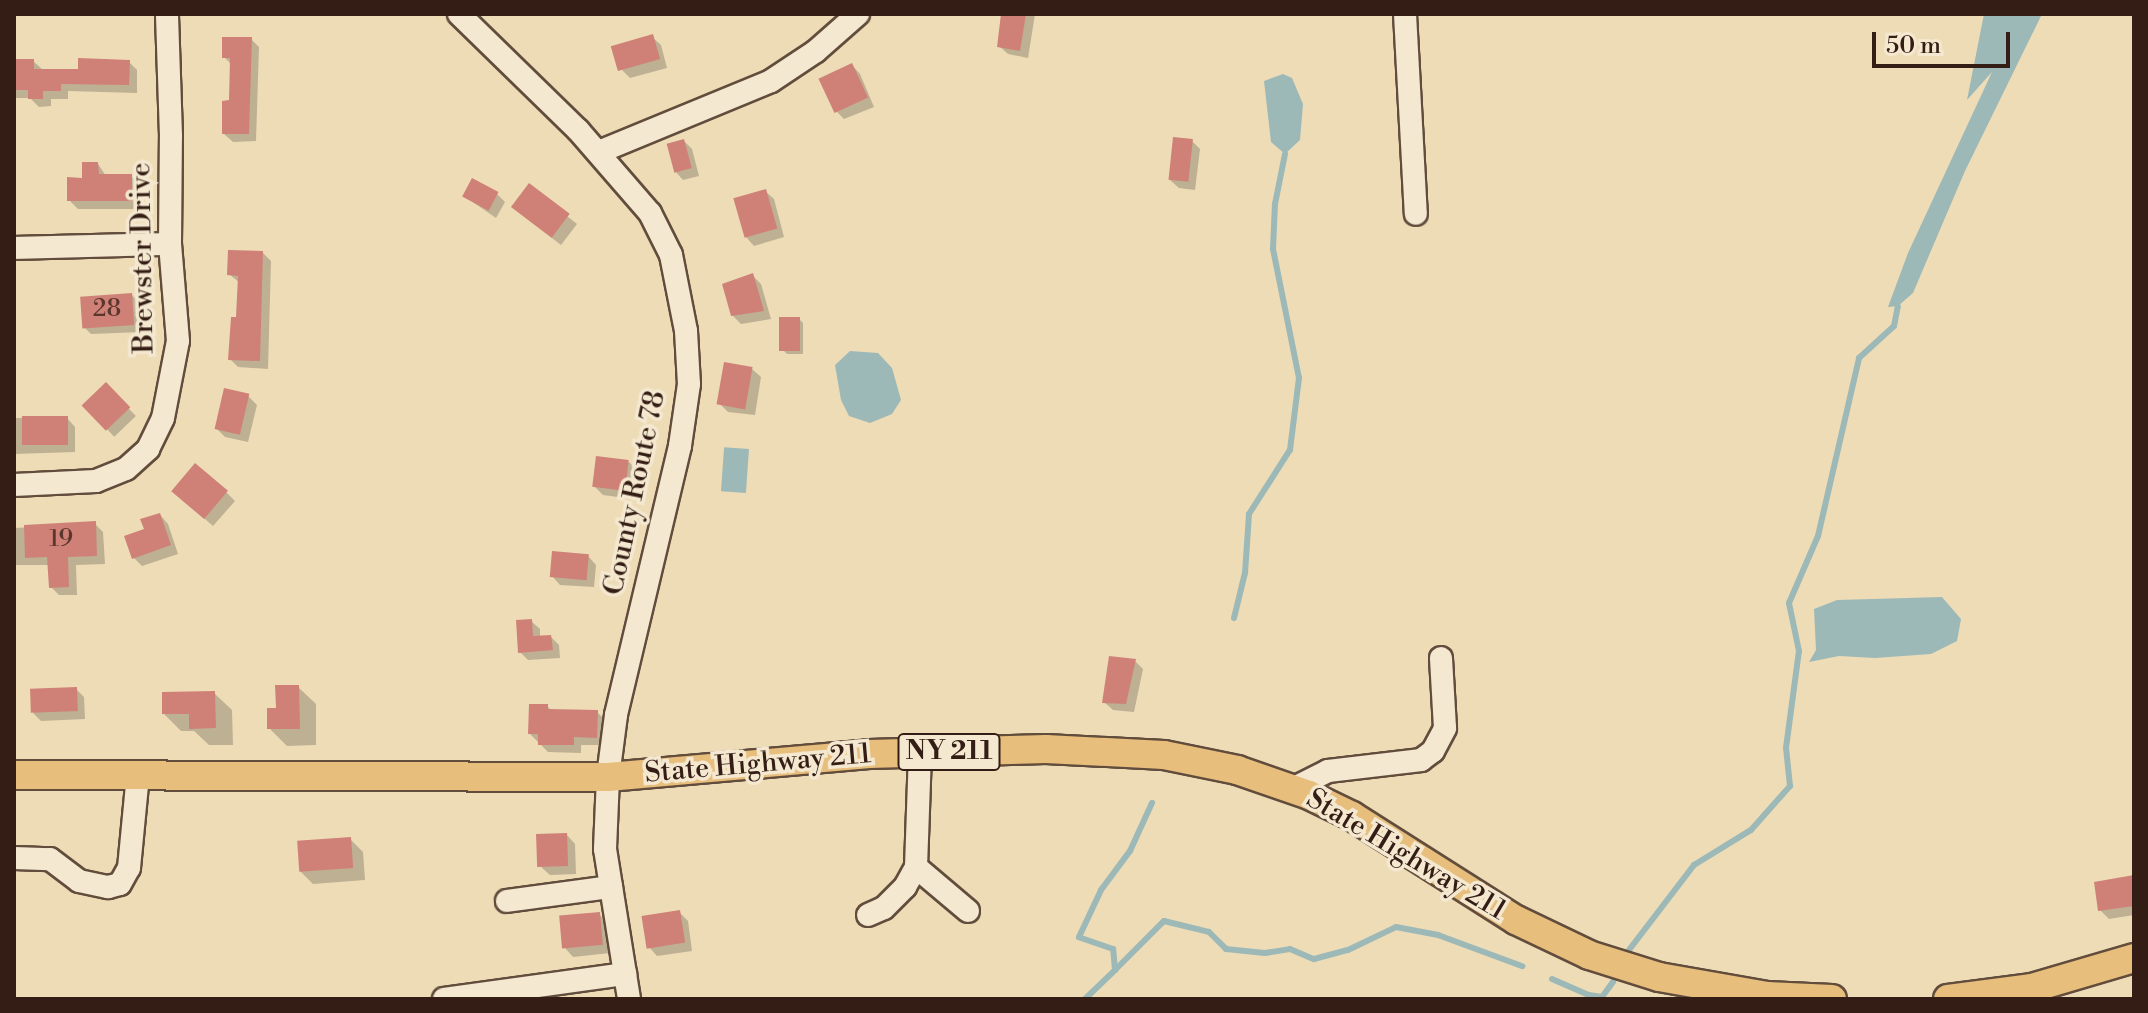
<!DOCTYPE html>
<style>
body{margin:0}
#map{position:relative;width:2148px;height:1013px;overflow:hidden;background:#eedcb7;font-family:"Libre Bodoni",serif}
div>[style]{position:absolute}
[style*='--x']{left:calc(var(--x)*1px);top:calc(var(--y)*1px);width:calc(var(--w)*1px);rotate:calc(var(--a)*1deg)}
.water>*{inset:0;background:#9cb9b8;transform-origin:0 0}
.shadow>*{inset:0;background:#0003;transform-origin:0 0}
.stream>*{height:6px;margin:-3px;padding:0 3px;transform-origin:3px;border-radius:3px;background:#9cb9b8}
.building>*{inset:0;background:#cf8177;transform-origin:0 0}
.roads{filter:drop-shadow(2px 0 #624d3d) drop-shadow(-2px 0 #624d3d) drop-shadow(0 2px #624d3d) drop-shadow(0 -2px #624d3d)}
.minor>*{height:22px;margin:-11px;padding:0 11px;transform-origin:11px;border-radius:11px;background:#f4e8d0}
.major>*{height:28px;margin:-14px;padding:0 14px;transform-origin:14px;border-radius:14px;background:#e7be7c}
span{translate:-50% -50%;white-space:nowrap;text-align:center;line-height:1.15;-webkit-text-stroke:7px #f4e8d0;paint-order:stroke}
.number-label{font-size:24px;color:#5b362d}
.number-label span{-webkit-text-stroke-width:0}
.shield-label span{padding:2px 6px;background:#f4e8d0;border:2px solid;border-radius:6px;-webkit-text-stroke-width:0}
.shield-label{font-size:26px;color:#341d14;font-weight:700}
.street-label{font-size:28px;color:#341d14}
.frame{position:absolute;inset:0;border:16px solid #341d14;pointer-events:none}
.scale{position:absolute;left:1872px;top:32px;width:138px;height:36px;box-sizing:border-box;border:4px solid #341d14;border-top:0;padding-left:10px;font-size:24px;line-height:28px;white-space:nowrap;color:#341d14;-webkit-text-stroke:6px #f4e8d0;paint-order:stroke}
</style>
<div id="map">
<div class="water">
<div style="clip-path:polygon(1984px 14px,2042px 14px,1965px 171px,1913px 293px,1898px 306px,1888px 307px,1908px 253px,1992px 72px,1967px 100px)"></div>
<div style="clip-path:polygon(1283px 74px,1292px 78px,1303px 104px,1300px 140px,1285px 154px,1271px 142px,1264px 81px)"></div>
<div style="clip-path:polygon(850px 351px,878px 353px,892px 368px,901px 400px,892px 414px,870px 423px,849px 416px,841px 400px,835px 365px)"></div>
<div style="left:749px;top:449px;width:44px;height:25px;rotate:94deg"></div>
<div style="clip-path:polygon(1942px 597px,1961px 619px,1957px 641px,1931px 654px,1875px 658px,1839px 656px,1809px 662px,1816px 650px,1814px 609px,1837px 600px)"></div>
</div>
<div class="shadow">
<div style="clip-path:polygon(1003px 14px,1035px 14px,1028px 58px,1008px 54px,999px 46px)"></div>
<div style="clip-path:polygon(652px 37px,661px 45px,667px 68px,630px 78px,622px 70px)"></div>
<div style="clip-path:polygon(251px 39px,259px 47px,256px 141px,233px 142px,224px 134px,231px 102px,232px 65px,224px 57px)"></div>
<div style="clip-path:polygon(14px 61px,33px 61px,42px 69px,80px 70px,129px 62px,137px 70px,137px 93px,68px 91px,68px 99px,51px 99px,51px 106px,39px 107px,30px 98px,14px 98px)"></div>
<div style="clip-path:polygon(852px 65px,860px 74px,874px 107px,844px 119px,836px 111px)"></div>
<div style="clip-path:polygon(684px 141px,692px 149px,699px 176px,683px 180px,675px 171px)"></div>
<div style="clip-path:polygon(1192px 141px,1200px 149px,1195px 190px,1179px 188px,1170px 180px)"></div>
<div style="clip-path:polygon(98px 164px,106px 176px,131px 176px,140px 184px,140px 209px,78px 209px,69px 200px)"></div>
<div style="clip-path:polygon(529px 186px,577px 224px,561px 245px,522px 215px)"></div>
<div style="clip-path:polygon(765px 191px,774px 199px,784px 237px,754px 246px,746px 237px)"></div>
<div style="clip-path:polygon(497px 194px,505px 202px,496px 218px,464px 196px)"></div>
<div style="clip-path:polygon(263px 253px,271px 261px,268px 369px,238px 367px,230px 359px,238px 320px,240px 283px,229px 274px)"></div>
<div style="clip-path:polygon(753px 276px,761px 284px,771px 319px,741px 324px,732px 315px)"></div>
<div style="clip-path:polygon(132px 295px,140px 304px,141px 332px,91px 334px,83px 326px)"></div>
<div style="clip-path:polygon(799px 319px,803px 323px,803px 354px,787px 354px,783px 350px)"></div>
<div style="clip-path:polygon(752px 369px,761px 377px,755px 415px,728px 412px,720px 404px)"></div>
<div style="left:106px;top:385px;width:43px;height:30px;rotate:46deg"></div>
<div style="clip-path:polygon(248px 396px,257px 405px,248px 442px,225px 437px,216px 428px)"></div>
<div style="clip-path:polygon(14px 418px,67px 418px,75px 427px,75px 452px,14px 454px)"></div>
<div style="clip-path:polygon(629px 462px,637px 470px,633px 499px,603px 495px,594px 486px)"></div>
<div style="clip-path:polygon(226px 492px,235px 501px,213px 526px,182px 499px)"></div>
<div style="clip-path:polygon(160px 515px,168px 524px,178px 554px,142px 566px,134px 558px,146px 530px)"></div>
<div style="clip-path:polygon(95px 524px,103px 532px,105px 564px,76px 565px,77px 595px,59px 595px,51px 587px,50px 565px,14px 565px,14px 528px)"></div>
<div style="clip-path:polygon(588px 556px,596px 565px,594px 587px,560px 585px,552px 576px)"></div>
<div style="clip-path:polygon(531px 621px,540px 629px,540px 638px,551px 637px,559px 645px,560px 658px,528px 660px,520px 652px)"></div>
<div style="clip-path:polygon(1135px 661px,1143px 669px,1134px 712px,1113px 710px,1104px 702px)"></div>
<div style="clip-path:polygon(298px 687px,316px 704px,316px 745px,287px 746px,269px 728px)"></div>
<div style="clip-path:polygon(76px 689px,84px 697px,85px 719px,41px 721px,33px 713px)"></div>
<div style="clip-path:polygon(214px 693px,232px 710px,233px 745px,209px 745px,194px 731px,181px 731px,164px 714px)"></div>
<div style="clip-path:polygon(547px 706px,552px 711px,597px 712px,605px 720px,605px 745px,581px 745px,581px 753px,548px 752px,530px 734px)"></div>
<div style="clip-path:polygon(567px 835px,575px 844px,576px 874px,550px 875px,541px 867px)"></div>
<div style="clip-path:polygon(350px 839px,363px 852px,365px 880px,313px 884px,300px 871px)"></div>
<div style="clip-path:polygon(2134px 879px,2134px 915px,2109px 919px,2100px 910px)"></div>
<div style="clip-path:polygon(679px 912px,688px 921px,692px 951px,657px 956px,649px 947px)"></div>
<div style="clip-path:polygon(599px 914px,607px 923px,610px 953px,573px 957px,565px 948px)"></div>
</div>
<div class="stream">
<div style="--x:1234;--y:618;--w:46;--a:-76.3"></div>
<div style="--x:1245;--y:573;--w:59;--a:-86.1"></div>
<div style="--x:1249;--y:514;--w:76;--a:-57.4"></div>
<div style="--x:1290;--y:450;--w:73;--a:-82.9"></div>
<div style="--x:1299;--y:378;--w:132;--a:-101.4"></div>
<div style="--x:1273;--y:249;--w:45;--a:-87.5"></div>
<div style="--x:1275;--y:204;--w:51;--a:-78.7"></div>
<div style="--x:1629;--y:950;--w:107;--a:-52.6"></div>
<div style="--x:1694;--y:865;--w:67;--a:-31.6"></div>
<div style="--x:1751;--y:830;--w:59;--a:-48.4"></div>
<div style="--x:1790;--y:786;--w:38;--a:-96"></div>
<div style="--x:1786;--y:748;--w:98;--a:-82.4"></div>
<div style="--x:1799;--y:651;--w:49;--a:-101.8"></div>
<div style="--x:1789;--y:603;--w:73;--a:-66.6"></div>
<div style="--x:1818;--y:536;--w:183;--a:-77"></div>
<div style="--x:1859;--y:358;--w:47;--a:-42.4"></div>
<div style="--x:1894;--y:326;--w:20;--a:-79"></div>
<div style="--x:1115;--y:970;--w:69;--a:-45"></div>
<div style="--x:1164;--y:921;--w:46;--a:13.7"></div>
<div style="--x:1209;--y:932;--w:24;--a:45"></div>
<div style="--x:1226;--y:949;--w:39;--a:6"></div>
<div style="--x:1265;--y:953;--w:25;--a:-9"></div>
<div style="--x:1290;--y:949;--w:26;--a:23"></div>
<div style="--x:1314;--y:959;--w:35;--a:-15"></div>
<div style="--x:1348;--y:950;--w:53;--a:-25.6"></div>
<div style="--x:1396;--y:927;--w:43;--a:10.8"></div>
<div style="--x:1438;--y:935;--w:90;--a:20.3"></div>
<div style="--x:1552;--y:979;--w:40;--a:23.4"></div>
<div style="--x:1589;--y:995;--w:13;--a:9"></div>
<div style="--x:1602;--y:997;--w:19;--a:-54"></div>
<div style="--x:1085;--y:999;--w:42;--a:-44"></div>
<div style="--x:1115;--y:970;--w:21;--a:-95"></div>
<div style="--x:1113;--y:949;--w:36;--a:-161"></div>
<div style="--x:1079;--y:937;--w:52;--a:-64.9"></div>
<div style="--x:1101;--y:890;--w:49;--a:-53.4"></div>
<div style="--x:1130;--y:851;--w:53;--a:-65.4"></div>
</div>
<div class="building">
<div style="clip-path:polygon(1001px 14px,1026px 14px,1020px 51px,997px 47px)"></div>
<div style="left:653px;top:34px;width:26px;height:44px;rotate:74deg"></div>
<div style="clip-path:polygon(222px 37px,252px 37px,249px 134px,222px 134px,222px 101px,229px 100px,230px 58px,222px 58px)"></div>
<div style="clip-path:polygon(78px 58px,130px 60px,129px 85px,61px 84px,61px 91px,43px 91px,43px 99px,28px 99px,28px 90px,14px 90px,14px 59px,34px 59px,34px 69px,78px 69px)"></div>
<div style="left:852px;top:63px;width:38px;height:37px;rotate:65deg"></div>
<div style="left:1173px;top:137px;width:20px;height:43px;rotate:6deg"></div>
<div style="left:684px;top:139px;width:30px;height:18px;rotate:75deg"></div>
<div style="clip-path:polygon(82px 162px,98px 162px,99px 174px,132px 174px,132px 201px,67px 201px,67px 177px,82px 178px)"></div>
<div style="left:472px;top:178px;width:30px;height:21px;rotate:28deg"></div>
<div style="left:529px;top:183px;width:51px;height:30px;rotate:37deg"></div>
<div style="left:766px;top:189px;width:41px;height:34px;rotate:74deg"></div>
<div style="clip-path:polygon(228px 250px,263px 251px,260px 361px,228px 360px,231px 317px,236px 317px,238px 276px,227px 275px)"></div>
<div style="clip-path:polygon(753px 273px,764px 311px,731px 316px,722px 284px)"></div>
<div style="left:132px;top:293px;width:32px;height:52px;rotate:86deg"></div>
<div style="left:800px;top:317px;width:34px;height:21px;rotate:90deg"></div>
<div style="left:724px;top:362px;width:29px;height:43px;rotate:10deg"></div>
<div style="left:106px;top:382px;width:35px;height:34px;rotate:46deg"></div>
<div style="left:224px;top:388px;width:26px;height:42px;rotate:13deg"></div>
<div style="left:68px;top:416px;width:29px;height:46px;rotate:90deg"></div>
<div style="left:596px;top:456px;width:33px;height:31px;rotate:7deg"></div>
<div style="left:195px;top:463px;width:43px;height:37px;rotate:40deg"></div>
<div style="clip-path:polygon(160px 513px,171px 545px,132px 559px,124px 536px,144px 529px,140px 519px)"></div>
<div style="clip-path:polygon(96px 521px,97px 556px,68px 557px,69px 587px,49px 588px,47px 557px,25px 558px,24px 525px)"></div>
<div style="left:552px;top:551px;width:37px;height:26px;rotate:5deg"></div>
<div style="clip-path:polygon(532px 619px,533px 636px,551px 635px,553px 650px,518px 653px,516px 620px)"></div>
<div style="clip-path:polygon(1109px 656px,1136px 659px,1126px 704px,1102px 703px)"></div>
<div style="clip-path:polygon(275px 685px,299px 685px,300px 729px,267px 729px,267px 708px,276px 708px)"></div>
<div style="left:77px;top:687px;width:24px;height:47px;rotate:88deg"></div>
<div style="clip-path:polygon(215px 691px,216px 728px,189px 729px,189px 714px,162px 714px,162px 692px)"></div>
<div style="clip-path:polygon(529px 704px,548px 704px,548px 709px,598px 710px,597px 738px,574px 737px,574px 745px,538px 745px,538px 734px,528px 734px)"></div>
<div style="left:567px;top:833px;width:33px;height:31px;rotate:88deg"></div>
<div style="left:351px;top:837px;width:31px;height:54px;rotate:86deg"></div>
<div style="clip-path:polygon(2134px 875px,2134px 906px,2098px 911px,2094px 882px)"></div>
<div style="left:680px;top:910px;width:33px;height:39px;rotate:81deg"></div>
<div style="left:600px;top:912px;width:33px;height:41px;rotate:85deg"></div>
</div>
<div class="roads">
<div class="minor">
<div style="--x:459;--y:14;--w:166;--a:44.3"></div>
<div style="--x:578;--y:130;--w:110;--a:49.1"></div>
<div style="--x:650;--y:213;--w:47;--a:63.4"></div>
<div style="--x:671;--y:255;--w:77;--a:78.8"></div>
<div style="--x:686;--y:331;--w:53;--a:86.8"></div>
<div style="--x:689;--y:384;--w:63;--a:98.3"></div>
<div style="--x:680;--y:446;--w:277;--a:103.4"></div>
<div style="--x:616;--y:715;--w:63;--a:97.4"></div>
<div style="--x:608;--y:777;--w:72;--a:92.4"></div>
<div style="--x:605;--y:849;--w:152;--a:80.9"></div>
<div style="--x:1405;--y:14;--w:200;--a:86.9"></div>
<div style="--x:599;--y:152;--w:186;--a:-22.4"></div>
<div style="--x:771;--y:81;--w:54;--a:-33.7"></div>
<div style="--x:816;--y:51;--w:56;--a:-41.4"></div>
<div style="--x:14;--y:248;--w:156;--a:-1.5"></div>
<div style="--x:14;--y:485;--w:82;--a:-2.8"></div>
<div style="--x:96;--y:481;--w:32;--a:-22"></div>
<div style="--x:126;--y:469;--w:30;--a:-42"></div>
<div style="--x:148;--y:449;--w:34;--a:-64"></div>
<div style="--x:163;--y:418;--w:78;--a:-79"></div>
<div style="--x:178;--y:341;--w:97;--a:-94.7"></div>
<div style="--x:170;--y:244;--w:108;--a:-89.5"></div>
<div style="--x:171;--y:136;--w:122;--a:-91.9"></div>
<div style="--x:1292;--y:789;--w:40;--a:-26.6"></div>
<div style="--x:1328;--y:771;--w:94;--a:-6.7"></div>
<div style="--x:1421;--y:760;--w:15;--a:-37"></div>
<div style="--x:1433;--y:751;--w:26;--a:-62"></div>
<div style="--x:1445;--y:728;--w:70;--a:-93.3"></div>
<div style="--x:14;--y:858;--w:36;--a:2"></div>
<div style="--x:50;--y:859;--w:36;--a:37"></div>
<div style="--x:79;--y:881;--w:30;--a:12"></div>
<div style="--x:108;--y:887;--w:12;--a:-14"></div>
<div style="--x:120;--y:884;--w:18;--a:-61"></div>
<div style="--x:129;--y:868;--w:93;--a:-84.5"></div>
<div style="--x:916;--y:867;--w:68;--a:40.2"></div>
<div style="--x:507;--y:901;--w:105;--a:-7.7"></div>
<div style="--x:868;--y:915;--w:17;--a:-24"></div>
<div style="--x:884;--y:908;--w:30;--a:-45"></div>
<div style="--x:905;--y:887;--w:23;--a:-61"></div>
<div style="--x:916;--y:867;--w:114;--a:-88"></div>
<div style="--x:444;--y:999;--w:183;--a:-7.9"></div>
</div>
<div class="major">
<div style="--x:14;--y:775;--w:594;--a:0.19"></div>
<div style="--x:608;--y:777;--w:262;--a:-5"></div>
<div style="--x:869;--y:754;--w:177;--a:-1.6"></div>
<div style="--x:1046;--y:749;--w:118;--a:2.9"></div>
<div style="--x:1164;--y:755;--w:75;--a:11.6"></div>
<div style="--x:1237;--y:770;--w:76;--a:19.1"></div>
<div style="--x:1309;--y:795;--w:48;--a:26"></div>
<div style="--x:1352;--y:816;--w:194;--a:32.4"></div>
<div style="--x:1516;--y:920;--w:81;--a:25.6"></div>
<div style="--x:1589;--y:955;--w:73;--a:17.4"></div>
<div style="--x:1659;--y:977;--w:110;--a:10"></div>
<div style="--x:1767;--y:996;--w:65;--a:2.6"></div>
<div style="--x:1948;--y:999;--w:85;--a:-7.5"></div>
<div style="--x:2032;--y:988;--w:106;--a:-16.4"></div>
</div>
</div>
<div class="number-label">
<span style="left:107px;top:310px">28</span>
<span style="left:61px;top:540px">19</span>
</div>
<div class="shield-label">
<span style="left:949px;top:752px">NY 211</span>
</div>
<div class="street-label">
<span style="left:143px;top:258px;rotate:-91deg">Brewster Drive</span>
<span style="left:635px;top:493px;rotate:-78deg">County Route 78</span>
<span style="left:758px;top:764px;rotate:-5deg">State Highway 211</span>
<span style="left:1406px;top:855px;rotate:31deg">State Highway 211</span>
</div>
<div class="frame"></div>
<div class="scale">50 m</div>
</div>
